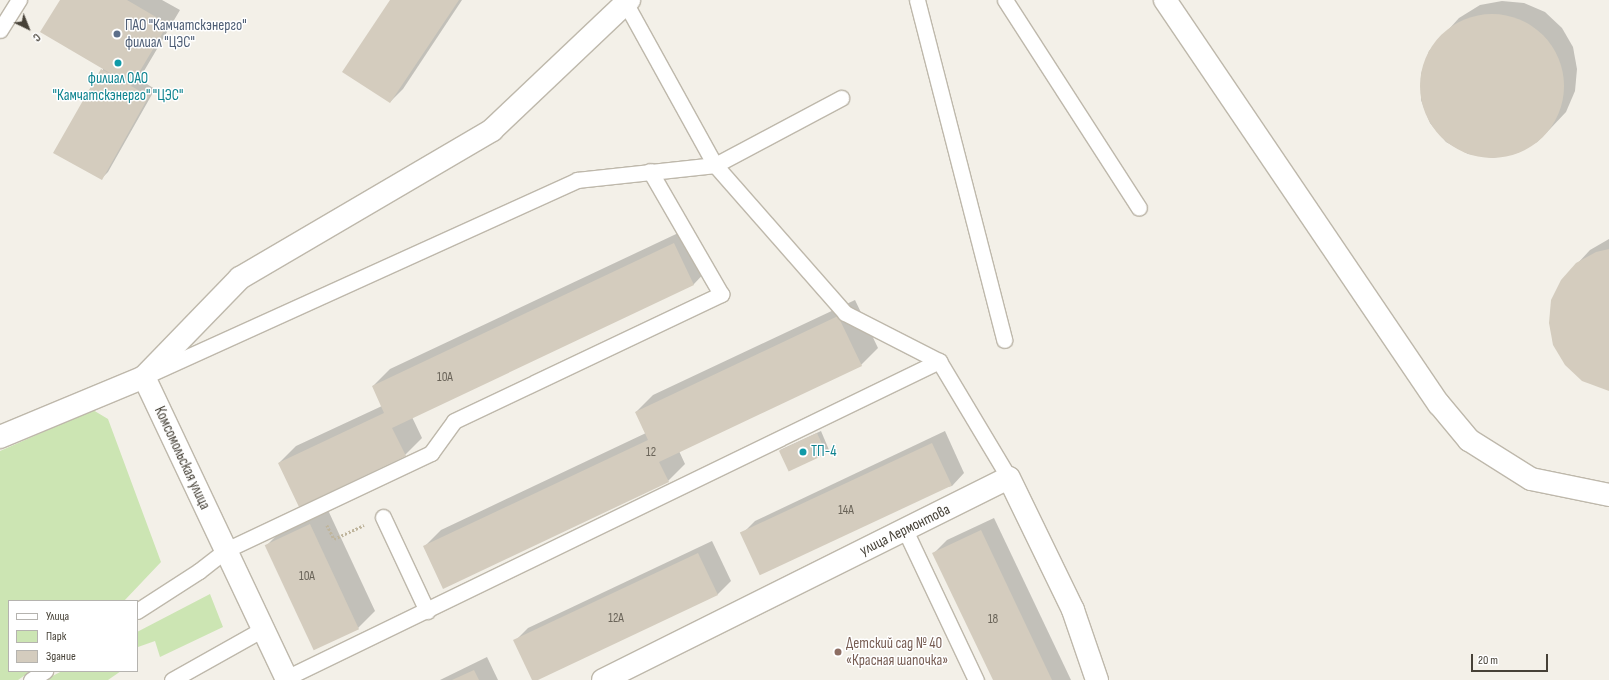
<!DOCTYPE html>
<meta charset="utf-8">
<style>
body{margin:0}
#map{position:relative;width:1609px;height:680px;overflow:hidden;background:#f3f0e8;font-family:"Sofia Sans Condensed",sans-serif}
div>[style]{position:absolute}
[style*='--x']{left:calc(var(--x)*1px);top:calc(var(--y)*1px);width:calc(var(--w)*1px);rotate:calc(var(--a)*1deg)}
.green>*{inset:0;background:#cce5b3}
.shadow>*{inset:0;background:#0003}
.building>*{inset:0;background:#d4ccbe;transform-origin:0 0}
.round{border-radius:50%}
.path>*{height:2.5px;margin-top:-1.25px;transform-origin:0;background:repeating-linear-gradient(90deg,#bfb59d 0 2px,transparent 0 4px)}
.roads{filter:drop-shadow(1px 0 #beb8ab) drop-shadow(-1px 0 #beb8ab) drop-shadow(0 1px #beb8ab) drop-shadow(0 -1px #beb8ab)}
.service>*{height:15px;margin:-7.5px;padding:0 7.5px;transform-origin:7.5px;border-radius:7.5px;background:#fff}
.minor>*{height:22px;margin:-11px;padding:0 11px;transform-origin:11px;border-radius:11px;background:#fff}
.dots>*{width:11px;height:11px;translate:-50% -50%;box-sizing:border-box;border:2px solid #fff;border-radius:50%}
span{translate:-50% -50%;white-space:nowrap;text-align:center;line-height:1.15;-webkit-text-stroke:3px #fff;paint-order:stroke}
.number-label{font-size:13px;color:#6a6459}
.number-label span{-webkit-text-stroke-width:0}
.service-label{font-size:15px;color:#4e5e75}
.left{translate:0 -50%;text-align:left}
.culture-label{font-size:15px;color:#0d838f}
.street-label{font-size:15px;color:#464137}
.education-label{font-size:15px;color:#785e54}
.legend{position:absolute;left:8px;top:600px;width:130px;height:72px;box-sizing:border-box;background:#fff;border:1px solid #b5b3af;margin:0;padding:5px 7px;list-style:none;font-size:12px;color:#464137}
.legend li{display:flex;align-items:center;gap:8px;height:20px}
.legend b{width:20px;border:1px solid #b5b3af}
.north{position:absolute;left:8px;top:8px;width:40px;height:40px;-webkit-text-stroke:3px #fff;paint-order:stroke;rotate:137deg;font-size:11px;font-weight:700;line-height:16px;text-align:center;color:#464137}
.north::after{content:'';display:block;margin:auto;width:14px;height:18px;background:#464137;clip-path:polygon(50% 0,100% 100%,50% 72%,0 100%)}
.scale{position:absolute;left:1471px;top:654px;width:77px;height:18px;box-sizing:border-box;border:2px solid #464137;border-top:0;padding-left:5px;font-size:12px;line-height:14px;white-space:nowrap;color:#464137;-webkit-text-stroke:3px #fff;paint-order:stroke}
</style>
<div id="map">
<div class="green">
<div style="clip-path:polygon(93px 410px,108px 419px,161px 562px,124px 601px,9px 601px,9px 671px,31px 671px,18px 680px,0 680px,0 451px)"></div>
<div style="clip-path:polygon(210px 594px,223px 627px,160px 657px,155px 641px,138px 647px,137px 650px,137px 632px)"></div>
<div style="clip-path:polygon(62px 671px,121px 671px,108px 680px,45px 680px)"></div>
</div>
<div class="shadow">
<div style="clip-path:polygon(61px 0,162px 0,180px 10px,144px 71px,137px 78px,155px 89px,108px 172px,101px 179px,103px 68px)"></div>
<div style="clip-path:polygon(391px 0,462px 0,403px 89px,390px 102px)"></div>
<div style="clip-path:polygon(1502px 1px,1524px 3px,1545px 12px,1562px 28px,1573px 47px,1577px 69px,1575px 91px,1566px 112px,1550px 129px,1537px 142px,1517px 153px,1493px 158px,1468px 154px,1446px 142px,1430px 123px,1421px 100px,1421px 74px,1429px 51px,1459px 18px,1480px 5px)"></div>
<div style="clip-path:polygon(691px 227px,710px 267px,694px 284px,412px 417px,422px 438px,405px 455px,279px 463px,296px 446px,382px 406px,373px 386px,390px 369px)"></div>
<div style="clip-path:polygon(1609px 239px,1609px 390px,1582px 380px,1577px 264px,1590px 250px)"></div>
<div style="clip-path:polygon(855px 300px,878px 348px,861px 365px,679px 451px,685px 464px,668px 481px,425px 546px,441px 530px,646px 433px,636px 412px,653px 395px)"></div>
<div style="clip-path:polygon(821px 431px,829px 450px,826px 453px,780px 450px)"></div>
<div style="clip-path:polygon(945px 431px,964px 473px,952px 486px,742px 534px,755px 521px)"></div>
<div style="clip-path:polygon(327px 508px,375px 611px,358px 628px,266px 546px,283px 529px)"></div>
<div style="clip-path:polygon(994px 518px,1071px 680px,994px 680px,934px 553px,947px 540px)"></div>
<div style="clip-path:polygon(712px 541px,731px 581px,718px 594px,533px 680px,515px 641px,528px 628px)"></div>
<div style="clip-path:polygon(487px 657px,498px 680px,440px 680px)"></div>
</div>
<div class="building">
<div style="clip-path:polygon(60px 0,127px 0,168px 24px,131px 86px,149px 96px,102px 180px,53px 153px,101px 69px,120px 79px,40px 32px)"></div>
<div style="clip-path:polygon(390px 0,459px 0,390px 103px,342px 72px)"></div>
<div class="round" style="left:1420px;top:14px;width:144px;height:144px"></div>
<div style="clip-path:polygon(674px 243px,694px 285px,392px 428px,406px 456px,299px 507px,278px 463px,384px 413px,372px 386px)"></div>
<div style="clip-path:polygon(1609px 249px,1609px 391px,1582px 381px,1565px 365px,1553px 345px,1549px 323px,1551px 300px,1561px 280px,1576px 263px,1596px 252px)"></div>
<div style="clip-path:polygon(838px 316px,862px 366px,659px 462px,669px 482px,443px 589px,423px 546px,648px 440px,635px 412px)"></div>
<div style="left:817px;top:433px;width:23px;height:42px;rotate:65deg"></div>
<div style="left:932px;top:443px;width:47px;height:212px;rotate:65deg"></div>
<div style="left:310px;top:524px;width:116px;height:50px;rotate:65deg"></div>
<div style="clip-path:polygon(981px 530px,1052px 680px,993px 680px,932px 553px)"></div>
<div style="clip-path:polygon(698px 553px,718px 595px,538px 680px,532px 680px,513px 640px)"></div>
<div style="clip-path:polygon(474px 670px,479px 680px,452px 680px)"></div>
</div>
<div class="path">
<div style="--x:327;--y:525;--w:16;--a:63"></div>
<div style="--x:334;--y:539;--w:33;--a:-25"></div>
</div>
<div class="roads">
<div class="service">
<div style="--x:917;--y:0;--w:351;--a:75.6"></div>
<div style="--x:1005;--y:0;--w:247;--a:57.2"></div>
<div style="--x:626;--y:4;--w:184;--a:61.1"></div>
<div style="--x:715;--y:165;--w:143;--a:-28"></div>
<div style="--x:0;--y:30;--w:36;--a:-58"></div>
<div style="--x:152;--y:373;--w:467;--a:-24.4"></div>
<div style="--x:577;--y:180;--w:139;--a:-6.2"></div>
<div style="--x:715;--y:165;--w:197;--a:48.7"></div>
<div style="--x:845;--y:313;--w:106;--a:27.1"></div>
<div style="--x:383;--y:517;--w:104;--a:64.9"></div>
<div style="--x:905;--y:530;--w:166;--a:64.7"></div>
<div style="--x:137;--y:611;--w:74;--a:-32.8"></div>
<div style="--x:199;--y:571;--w:34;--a:-38"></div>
<div style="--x:226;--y:550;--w:227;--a:-25.3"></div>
<div style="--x:431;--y:453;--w:39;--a:-54"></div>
<div style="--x:454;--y:421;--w:296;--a:-25.4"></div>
<div style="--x:721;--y:294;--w:142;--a:-120"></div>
<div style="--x:286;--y:678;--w:726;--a:-25.89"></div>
<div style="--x:939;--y:361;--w:136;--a:59.1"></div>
<div style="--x:31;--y:680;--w:17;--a:-33"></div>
<div style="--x:172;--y:680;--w:104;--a:-29.3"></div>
</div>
<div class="minor">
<div style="--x:1165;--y:0;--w:488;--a:55.9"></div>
<div style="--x:1439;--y:404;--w:47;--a:50.2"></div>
<div style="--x:1469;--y:440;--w:73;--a:32.2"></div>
<div style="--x:1531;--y:479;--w:80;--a:11.6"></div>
<div style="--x:144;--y:377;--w:335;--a:64.7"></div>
<div style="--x:0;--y:437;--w:156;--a:-22.6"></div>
<div style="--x:144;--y:377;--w:138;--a:-45.9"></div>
<div style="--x:240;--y:278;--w:292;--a:-30.4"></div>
<div style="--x:492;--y:130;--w:189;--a:-43.5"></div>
<div style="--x:603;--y:680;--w:453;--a:-26.5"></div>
<div style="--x:1009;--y:478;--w:147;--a:64.1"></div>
<div style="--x:1073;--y:610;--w:74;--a:71.1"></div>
</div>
</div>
<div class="dots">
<div style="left:117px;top:34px;background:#5c6f8a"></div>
<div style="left:118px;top:63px;background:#0f9aa8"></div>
<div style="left:803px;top:452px;background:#0f9aa8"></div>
<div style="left:838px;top:652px;background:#8d6e63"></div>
</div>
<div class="number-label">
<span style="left:445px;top:377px">10А</span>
<span style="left:651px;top:452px">12</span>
<span style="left:846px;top:510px">14А</span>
<span style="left:307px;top:576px">10А</span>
<span style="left:616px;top:618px">12А</span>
<span style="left:993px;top:619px">18</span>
</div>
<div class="service-label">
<span class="left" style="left:125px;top:34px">ПАО "Камчатскэнерго"<br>филиал "ЦЭС"</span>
</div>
<div class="culture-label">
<span style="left:118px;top:87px">филиал ОАО<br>"Камчатскэнерго" "ЦЭС"</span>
<span class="left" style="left:811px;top:452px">ТП-4</span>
</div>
<div class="street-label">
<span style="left:182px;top:458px;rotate:65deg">Комсомольская улица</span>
<span style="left:905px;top:530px;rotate:-26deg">улица Лермонтова</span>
</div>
<div class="education-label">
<span class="left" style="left:846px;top:652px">Детский сад № 40<br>«Красная шапочка»</span>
</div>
<ul class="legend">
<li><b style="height:5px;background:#fff"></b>Улица</li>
<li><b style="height:11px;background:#cce5b3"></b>Парк</li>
<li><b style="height:11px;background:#d4ccbe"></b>Здание</li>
</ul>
<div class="north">С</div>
<div class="scale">20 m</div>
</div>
